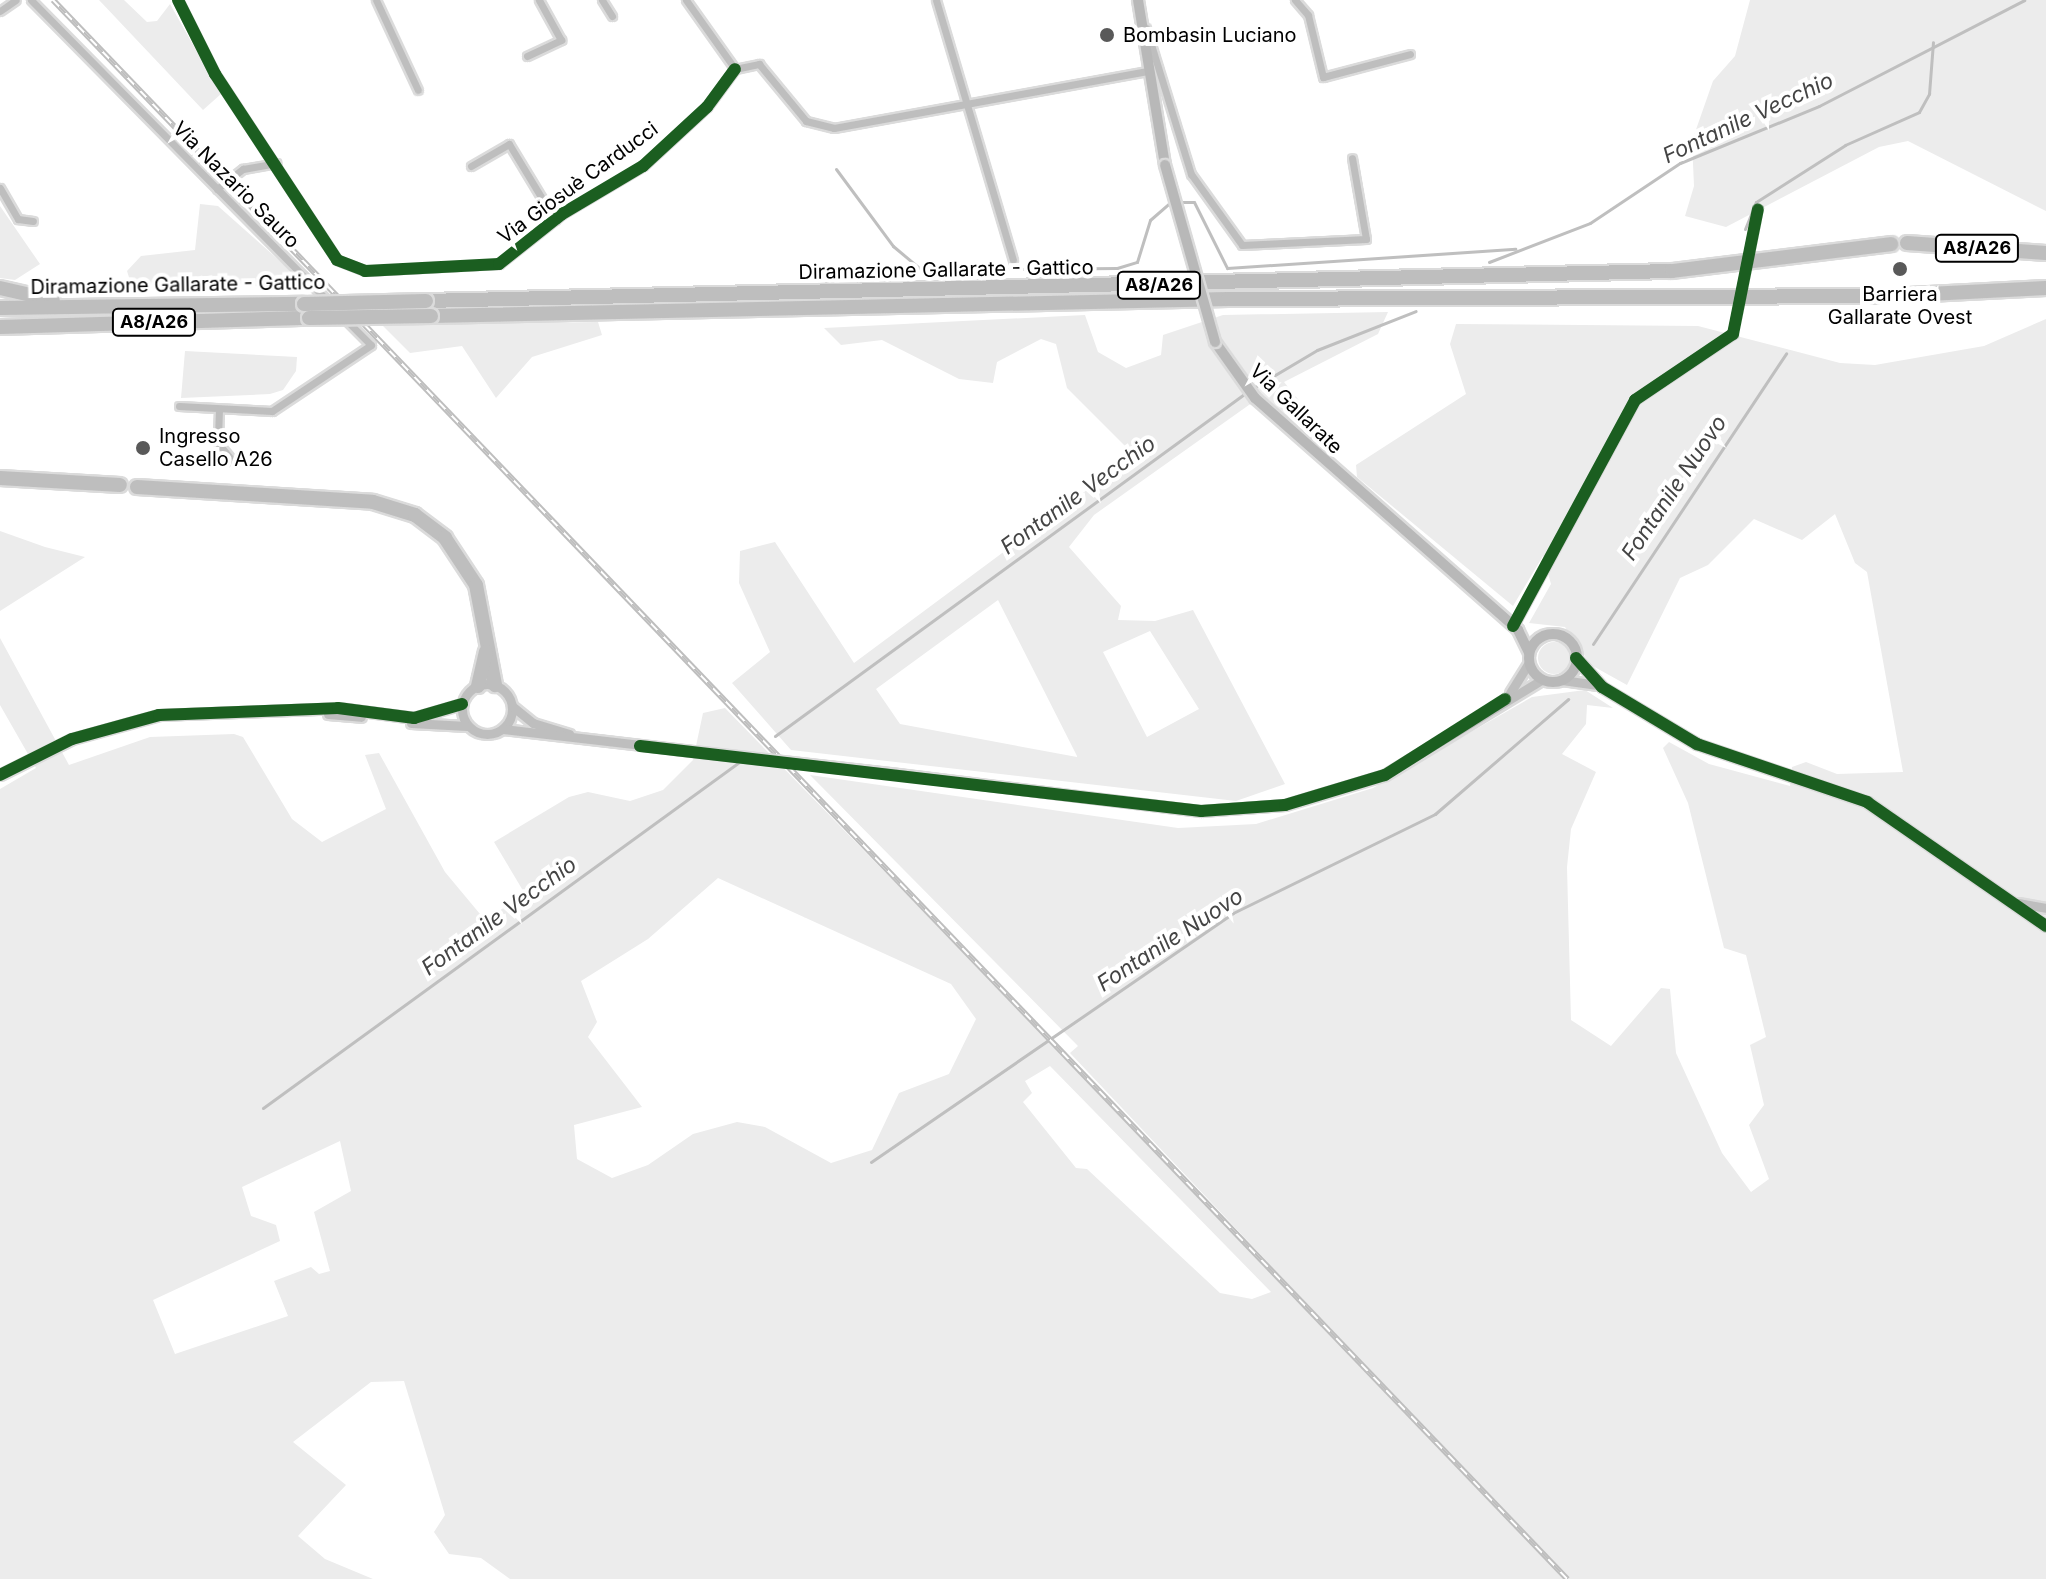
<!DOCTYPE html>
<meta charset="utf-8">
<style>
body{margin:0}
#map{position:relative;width:2046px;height:1579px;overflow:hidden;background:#fff;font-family:Inter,sans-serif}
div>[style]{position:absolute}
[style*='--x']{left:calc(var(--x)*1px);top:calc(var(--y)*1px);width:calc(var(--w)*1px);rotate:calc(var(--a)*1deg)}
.green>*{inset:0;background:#ececec}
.round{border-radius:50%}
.stream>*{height:3px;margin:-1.5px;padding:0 1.5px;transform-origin:1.5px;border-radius:1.5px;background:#bfbfbf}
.minor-tunnel>*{height:7px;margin-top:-3.5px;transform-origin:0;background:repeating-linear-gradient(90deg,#d9d9d9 0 7px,transparent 0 10.5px)}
.roads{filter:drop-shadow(2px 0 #dbdbdb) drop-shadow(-2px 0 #dbdbdb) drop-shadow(0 2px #dbdbdb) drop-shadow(0 -2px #dbdbdb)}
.minor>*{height:7px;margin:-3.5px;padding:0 3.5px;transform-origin:3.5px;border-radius:3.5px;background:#bebebe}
.tertiary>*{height:9px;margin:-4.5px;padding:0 4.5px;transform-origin:4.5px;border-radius:4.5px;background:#bebebe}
.tertiary>.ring{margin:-4.5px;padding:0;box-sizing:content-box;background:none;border:9px solid #bebebe;border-radius:50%}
.secondary>*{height:10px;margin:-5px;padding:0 5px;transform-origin:5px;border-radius:5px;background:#b8b8b8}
.secondary>.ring{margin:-5px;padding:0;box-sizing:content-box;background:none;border:10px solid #b8b8b8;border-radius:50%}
.motorway>*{height:14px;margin:-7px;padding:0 7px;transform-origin:7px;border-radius:7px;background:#bebebe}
.rail>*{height:6px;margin-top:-3px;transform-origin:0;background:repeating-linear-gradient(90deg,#fff 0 9px,#bebebe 0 18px);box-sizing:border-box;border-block:2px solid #bebebe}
.bridges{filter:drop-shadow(2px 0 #dbdbdb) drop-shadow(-2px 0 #dbdbdb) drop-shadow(0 2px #dbdbdb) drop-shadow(0 -2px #dbdbdb)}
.tertiary-bridge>*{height:9px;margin:-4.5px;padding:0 4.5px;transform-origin:4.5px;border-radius:4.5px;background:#bebebe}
.secondary-bridge>*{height:10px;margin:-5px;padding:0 5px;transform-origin:5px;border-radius:5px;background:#b8b8b8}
.motorway-bridge>*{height:14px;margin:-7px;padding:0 7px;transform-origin:7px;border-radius:7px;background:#bebebe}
.cycleway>*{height:12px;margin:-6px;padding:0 6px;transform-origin:6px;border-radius:6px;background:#1b5e20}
.dots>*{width:22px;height:22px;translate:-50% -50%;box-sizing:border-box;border:4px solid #fff;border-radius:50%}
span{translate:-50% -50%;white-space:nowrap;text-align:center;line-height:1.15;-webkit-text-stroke:8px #fff;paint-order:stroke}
.shield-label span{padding:2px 6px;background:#fff;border:2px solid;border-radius:6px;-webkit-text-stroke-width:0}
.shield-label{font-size:18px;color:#000;font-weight:700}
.poi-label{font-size:20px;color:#000}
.left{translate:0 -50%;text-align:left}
.street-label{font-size:20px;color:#000}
.water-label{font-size:22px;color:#444;font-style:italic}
</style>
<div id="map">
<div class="green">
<div style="clip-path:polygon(99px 0,124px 0,147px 22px,157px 21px,170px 4px,221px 94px,203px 110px)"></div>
<div style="clip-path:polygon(1750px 0,2046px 0,2046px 211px,1908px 141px,1879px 147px,1726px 227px,1685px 216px,1694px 186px,1692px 141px,1713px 81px,1735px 56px)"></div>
<div style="clip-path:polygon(200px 204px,218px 206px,299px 278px,295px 286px,132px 287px,127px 271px,141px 256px,195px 250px)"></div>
<div style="clip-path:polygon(0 206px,40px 264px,15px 280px,0 278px)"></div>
<div style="clip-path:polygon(evenodd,1388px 312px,1378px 334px,1284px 382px,1327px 435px,1322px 450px,1263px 395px,1094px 515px,1069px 547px,1121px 606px,1118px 620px,1155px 621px,1193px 610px,1285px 784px,1236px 801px,791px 750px,732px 683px,770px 652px,739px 583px,740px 551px,775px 542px,854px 663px,1134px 455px,1067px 388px,1056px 344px,1041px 339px,997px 362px,993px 383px,959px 379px,882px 340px,841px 345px,824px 328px,1085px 315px,1098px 352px,1126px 368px,1161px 355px,1163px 335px,1223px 315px,1388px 312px,998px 600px,1077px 756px,1077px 757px,900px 724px,876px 689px,998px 600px,1388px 312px,1150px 631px,1199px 709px,1147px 737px,1103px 652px,1150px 631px)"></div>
<div style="clip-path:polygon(evenodd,2046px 319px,2046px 1579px,510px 1579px,481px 1558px,449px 1554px,434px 1532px,445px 1515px,404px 1381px,371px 1382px,293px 1442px,346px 1485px,298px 1536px,325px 1559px,373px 1579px,0 1579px,0 789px,36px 768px,0 705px,0 638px,69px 765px,150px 737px,234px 734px,243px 737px,292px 819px,322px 842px,386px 809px,365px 755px,379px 753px,445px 872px,485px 920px,525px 894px,494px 842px,569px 797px,588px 792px,630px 801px,663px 790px,693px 760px,703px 713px,725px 708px,1343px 1342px,1070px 1053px,1078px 1046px,810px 775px,1178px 828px,1256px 824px,1373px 788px,1532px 697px,1585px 690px,1613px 708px,1587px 705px,1586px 724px,1562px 754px,1596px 772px,1571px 829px,1567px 867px,1571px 1020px,1611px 1046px,1661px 988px,1670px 989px,1676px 1053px,1722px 1153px,1751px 1192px,1769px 1179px,1749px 1125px,1764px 1105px,1750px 1045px,1766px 1037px,1746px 955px,1724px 948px,1688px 803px,1663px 748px,1669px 742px,1709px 764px,1790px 786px,1792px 767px,1806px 762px,1837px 774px,1903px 772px,1867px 572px,1855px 563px,1835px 514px,1802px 540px,1754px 519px,1708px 565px,1680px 578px,1627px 685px,1591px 665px,1565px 627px,1529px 623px,1551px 584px,1543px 556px,1513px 606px,1357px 477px,1356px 465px,1466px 394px,1450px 344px,1456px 324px,1698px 326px,1840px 363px,1875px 365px,1984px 346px,2046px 319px,718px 878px,951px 984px,976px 1019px,949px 1074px,899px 1093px,872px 1150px,831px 1163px,765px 1127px,737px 1122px,693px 1134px,648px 1165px,612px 1178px,577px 1159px,574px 1125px,642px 1107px,588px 1037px,597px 1022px,581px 981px,648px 939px,718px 878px,2046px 319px,1050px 1066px,1271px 1292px,1252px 1299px,1220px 1293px,1087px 1169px,1076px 1168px,1023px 1102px,1032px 1093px,1025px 1081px,1050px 1066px,2046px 319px,340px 1141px,351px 1191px,314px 1212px,330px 1271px,319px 1274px,311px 1267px,274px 1281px,288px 1316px,175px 1354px,153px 1300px,280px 1241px,276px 1225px,251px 1216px,242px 1187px,340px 1141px)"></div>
<div style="clip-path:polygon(598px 322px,602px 335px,532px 357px,496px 398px,462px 346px,410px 353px,382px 325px)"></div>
<div style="clip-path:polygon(185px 351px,297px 357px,296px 371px,283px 390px,270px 394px,181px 398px)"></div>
<div style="clip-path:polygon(0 531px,45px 547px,85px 557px,0 611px)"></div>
<div class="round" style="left:1538px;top:642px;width:32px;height:32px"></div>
</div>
<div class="stream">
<div style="--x:836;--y:169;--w:96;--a:53.5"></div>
<div style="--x:893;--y:246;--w:38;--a:40"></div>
<div style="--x:922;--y:270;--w:195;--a:-0.6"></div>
<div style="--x:1117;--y:268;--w:21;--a:-17"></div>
<div style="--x:1137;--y:262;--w:44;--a:-72.8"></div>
<div style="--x:1150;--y:220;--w:28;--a:-41"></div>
<div style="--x:1171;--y:202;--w:23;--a:0"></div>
<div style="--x:1194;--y:202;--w:74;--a:63.4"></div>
<div style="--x:1227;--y:268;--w:289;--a:-3.8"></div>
<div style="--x:1745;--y:229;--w:29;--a:-68"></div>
<div style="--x:1756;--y:202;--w:106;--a:-32.6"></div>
<div style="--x:1845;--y:145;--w:81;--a:-24"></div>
<div style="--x:1919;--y:112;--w:21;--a:-61"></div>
<div style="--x:1929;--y:94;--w:52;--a:-85.6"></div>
<div style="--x:1489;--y:262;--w:108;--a:-21.1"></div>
<div style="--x:1590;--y:223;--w:108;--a:-33.7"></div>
<div style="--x:1680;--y:163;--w:150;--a:-22.3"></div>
<div style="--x:1819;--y:106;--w:231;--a:-27.3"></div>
<div style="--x:1253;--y:388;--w:74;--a:-30.7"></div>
<div style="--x:1317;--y:350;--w:106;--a:-21.5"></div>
<div style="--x:1593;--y:644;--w:349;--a:-56.4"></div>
<div style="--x:775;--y:736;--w:584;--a:-36.09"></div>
<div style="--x:263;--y:1108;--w:592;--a:-36"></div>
<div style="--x:871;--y:1162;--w:439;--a:-34.5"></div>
<div style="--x:1233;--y:913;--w:225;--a:-26.1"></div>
<div style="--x:1435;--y:814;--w:176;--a:-40.8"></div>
</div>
<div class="minor-tunnel">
<div style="--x:1733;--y:334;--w:127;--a:-78.7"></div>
</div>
<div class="roads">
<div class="minor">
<div style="--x:31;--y:0;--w:426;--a:45.4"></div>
<div style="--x:178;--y:0;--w:83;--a:63.4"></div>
<div style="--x:215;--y:74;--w:222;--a:56.7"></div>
<div style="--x:337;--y:260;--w:30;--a:21"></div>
<div style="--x:365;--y:271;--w:134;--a:-3"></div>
<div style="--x:499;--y:264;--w:80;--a:-38.4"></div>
<div style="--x:562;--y:214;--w:94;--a:-30.7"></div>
<div style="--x:643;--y:166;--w:87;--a:-42.7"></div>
<div style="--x:707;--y:107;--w:47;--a:-53.6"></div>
<div style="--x:376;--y:0;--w:99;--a:65"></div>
<div style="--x:602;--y:0;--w:19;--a:58"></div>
<div style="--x:686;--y:0;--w:85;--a:54.6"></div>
<div style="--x:936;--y:0;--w:271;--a:73.5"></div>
<div style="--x:1295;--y:0;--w:20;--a:49"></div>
<div style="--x:1308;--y:15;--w:64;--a:76.4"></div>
<div style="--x:1323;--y:77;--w:90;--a:-14.8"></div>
<div style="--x:0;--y:11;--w:19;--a:-35"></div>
<div style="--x:1146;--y:28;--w:153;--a:72.9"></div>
<div style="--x:1191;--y:174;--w:87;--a:54.3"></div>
<div style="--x:1242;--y:245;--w:124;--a:-2.8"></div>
<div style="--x:1366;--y:239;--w:82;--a:-99.8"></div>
<div style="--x:527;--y:56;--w:38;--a:-25"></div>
<div style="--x:561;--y:40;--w:46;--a:-118.8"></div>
<div style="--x:735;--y:69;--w:25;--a:-12"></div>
<div style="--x:759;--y:64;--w:74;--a:50.5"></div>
<div style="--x:806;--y:121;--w:29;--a:14"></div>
<div style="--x:834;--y:128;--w:320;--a:-10.3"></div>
<div style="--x:471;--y:166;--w:44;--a:-30.1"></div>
<div style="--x:509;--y:144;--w:89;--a:58.8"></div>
<div style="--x:0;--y:188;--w:36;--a:60"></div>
<div style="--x:18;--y:219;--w:15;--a:8"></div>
<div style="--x:217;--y:189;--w:33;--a:-38"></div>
<div style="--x:243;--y:169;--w:34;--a:-10"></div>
<div style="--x:179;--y:406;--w:93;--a:3.1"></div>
<div style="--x:272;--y:411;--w:119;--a:-33.7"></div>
<div style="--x:371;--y:345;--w:38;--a:-135"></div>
<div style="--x:219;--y:409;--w:34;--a:92"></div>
<div style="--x:218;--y:443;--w:26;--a:51"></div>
<div style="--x:1513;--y:626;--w:257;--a:-61.6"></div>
<div style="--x:1635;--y:400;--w:118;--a:-34"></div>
</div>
<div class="tertiary">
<div style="--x:1576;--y:658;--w:39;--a:48"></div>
<div style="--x:1602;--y:687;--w:111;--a:31"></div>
<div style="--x:1697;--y:744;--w:180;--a:18.8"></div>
<div style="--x:1867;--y:802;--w:218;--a:34.7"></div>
<div style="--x:1562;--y:680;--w:36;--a:8"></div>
<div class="ring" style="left:462px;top:684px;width:41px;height:41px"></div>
<div style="--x:1510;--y:693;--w:36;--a:-58"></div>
<div style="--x:512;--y:706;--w:27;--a:39"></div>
<div style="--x:533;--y:723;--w:38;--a:17"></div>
<div style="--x:328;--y:714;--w:33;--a:5"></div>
<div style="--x:411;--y:723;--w:56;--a:3.1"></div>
<div style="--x:503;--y:729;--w:173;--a:6.6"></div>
<div style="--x:890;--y:773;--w:313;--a:7"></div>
<div style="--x:1201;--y:811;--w:84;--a:-4.1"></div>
<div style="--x:1285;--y:805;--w:104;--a:-16.7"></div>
<div style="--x:1385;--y:775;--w:183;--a:-31.3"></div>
<div style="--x:0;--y:775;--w:80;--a:-26.6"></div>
<div style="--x:72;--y:739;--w:90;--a:-15.4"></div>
<div style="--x:159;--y:715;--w:179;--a:-2.2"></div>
<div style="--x:338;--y:708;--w:77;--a:7.5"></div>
<div style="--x:414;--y:718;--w:50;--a:-16.3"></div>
<div style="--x:2018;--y:903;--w:28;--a:10"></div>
</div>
<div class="secondary">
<div style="--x:1138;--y:0;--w:167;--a:80.7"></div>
<div style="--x:1215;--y:342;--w:69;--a:54.5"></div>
<div style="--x:1255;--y:398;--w:351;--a:41.4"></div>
<div style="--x:1518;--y:630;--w:25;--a:64"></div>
<div class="ring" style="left:1529px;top:634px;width:38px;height:38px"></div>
</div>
<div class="motorway">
<div style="--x:1907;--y:243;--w:139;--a:4.1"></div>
<div style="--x:0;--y:288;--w:54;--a:12.8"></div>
<div style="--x:1909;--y:295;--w:137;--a:-2.9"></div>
<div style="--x:426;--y:301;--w:1246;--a:-1.38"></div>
<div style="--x:1672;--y:271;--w:221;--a:-7"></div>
<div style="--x:0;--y:308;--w:304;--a:-0.8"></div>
<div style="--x:431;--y:316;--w:797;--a:-1.22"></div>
<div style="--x:1228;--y:299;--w:664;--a:-0.26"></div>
<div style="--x:0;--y:327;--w:309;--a:-1.7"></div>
<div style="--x:0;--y:478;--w:120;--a:3.3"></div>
<div style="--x:137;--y:487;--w:236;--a:3.6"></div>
<div style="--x:373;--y:502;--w:44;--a:17.2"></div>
<div style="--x:415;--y:515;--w:38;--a:37"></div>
<div style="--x:445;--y:538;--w:56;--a:56.6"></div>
<div style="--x:476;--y:585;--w:102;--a:79.2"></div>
<div style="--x:478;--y:686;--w:35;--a:-77"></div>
</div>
</div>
<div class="rail">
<div style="--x:53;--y:0;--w:2188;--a:46.2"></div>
</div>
<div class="bridges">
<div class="tertiary-bridge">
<div style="--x:675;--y:749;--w:216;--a:6.4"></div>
</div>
<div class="secondary-bridge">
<div style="--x:1165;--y:165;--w:184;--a:74.2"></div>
</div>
<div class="motorway-bridge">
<div style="--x:304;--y:304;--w:122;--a:-1.4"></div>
<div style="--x:309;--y:318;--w:122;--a:-0.9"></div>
</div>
</div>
<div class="cycleway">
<div style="--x:178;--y:0;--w:83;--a:63.4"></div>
<div style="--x:215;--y:74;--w:222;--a:56.7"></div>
<div style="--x:337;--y:260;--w:30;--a:21"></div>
<div style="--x:365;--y:271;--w:134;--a:-3"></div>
<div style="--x:499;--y:264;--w:80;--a:-38.4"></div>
<div style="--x:562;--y:214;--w:94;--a:-30.7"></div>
<div style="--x:643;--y:166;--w:87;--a:-42.7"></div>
<div style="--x:707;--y:107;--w:47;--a:-53.6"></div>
<div style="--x:1513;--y:626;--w:257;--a:-61.6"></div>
<div style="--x:1635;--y:400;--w:118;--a:-34"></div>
<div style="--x:1733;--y:334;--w:127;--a:-78.7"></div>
<div style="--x:1576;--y:658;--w:39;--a:48"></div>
<div style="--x:1602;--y:687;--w:111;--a:31"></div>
<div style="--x:1697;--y:744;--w:180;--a:18.8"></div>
<div style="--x:1867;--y:802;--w:218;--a:34.7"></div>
<div style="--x:640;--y:746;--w:565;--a:6.61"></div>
<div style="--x:1201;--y:811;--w:84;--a:-4.1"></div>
<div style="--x:1285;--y:805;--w:104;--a:-16.7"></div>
<div style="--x:1385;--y:775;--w:142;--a:-32.3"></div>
<div style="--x:0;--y:775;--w:80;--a:-26.6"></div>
<div style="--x:72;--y:739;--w:90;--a:-15.4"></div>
<div style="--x:159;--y:715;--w:179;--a:-2.2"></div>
<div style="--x:338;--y:708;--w:77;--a:7.5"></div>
<div style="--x:414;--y:718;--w:50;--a:-16.3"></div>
</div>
<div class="dots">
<div style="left:1107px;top:35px;background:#595959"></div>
<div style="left:1900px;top:269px;background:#595959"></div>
<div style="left:143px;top:448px;background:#595959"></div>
</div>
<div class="shield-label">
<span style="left:1977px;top:248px">A8/A26</span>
<span style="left:1159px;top:285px">A8/A26</span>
<span style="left:154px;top:322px">A8/A26</span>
</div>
<div class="poi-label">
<span class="left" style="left:1123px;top:35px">Bombasin Luciano</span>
<span style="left:1900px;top:306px">Barriera<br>Gallarate Ovest</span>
<span class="left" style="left:159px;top:448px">Ingresso<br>Casello A26</span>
</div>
<div class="street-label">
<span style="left:578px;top:183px;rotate:-36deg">Via Giosuè Carducci</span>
<span style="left:236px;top:185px;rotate:45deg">Via Nazario Sauro</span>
<span style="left:946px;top:270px;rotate:-1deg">Diramazione Gallarate - Gattico</span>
<span style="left:178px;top:285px;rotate:-1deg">Diramazione Gallarate - Gattico</span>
<span style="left:1296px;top:409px;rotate:44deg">Via Gallarate</span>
</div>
<div class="water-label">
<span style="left:1748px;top:118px;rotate:-25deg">Fontanile Vecchio</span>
<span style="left:1674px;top:488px;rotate:-56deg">Fontanile Nuovo</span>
<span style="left:1078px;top:495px;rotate:-36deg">Fontanile Vecchio</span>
<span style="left:499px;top:916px;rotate:-36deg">Fontanile Vecchio</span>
<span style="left:1170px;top:940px;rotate:-33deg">Fontanile Nuovo</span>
</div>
</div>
